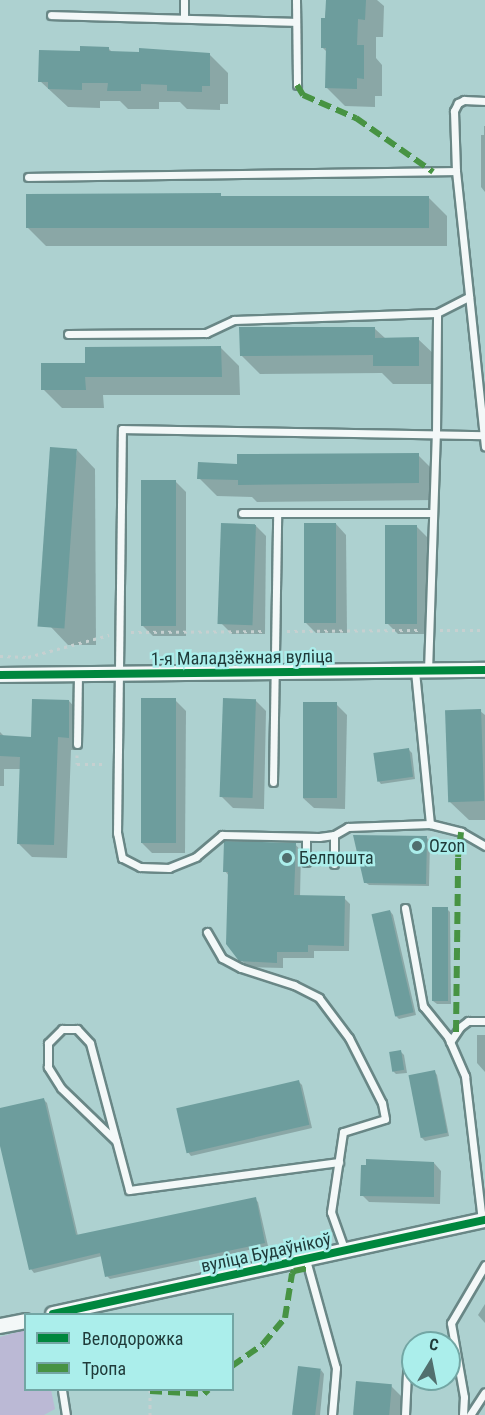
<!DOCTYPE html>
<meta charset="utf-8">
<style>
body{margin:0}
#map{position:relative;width:485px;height:1415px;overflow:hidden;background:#add1d0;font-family:"Roboto Condensed",sans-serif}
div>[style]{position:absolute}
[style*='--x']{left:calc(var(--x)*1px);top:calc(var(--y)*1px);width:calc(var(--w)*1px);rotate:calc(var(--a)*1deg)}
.green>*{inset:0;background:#bbb9d5}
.shadow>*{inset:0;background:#0003}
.building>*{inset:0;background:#6d9d9d;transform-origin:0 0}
.path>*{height:3px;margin-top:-1.5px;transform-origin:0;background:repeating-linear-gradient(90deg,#c6d0d0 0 3px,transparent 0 7.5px)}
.roads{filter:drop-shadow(2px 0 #698786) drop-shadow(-2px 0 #698786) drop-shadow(0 2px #698786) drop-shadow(0 -2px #698786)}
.lane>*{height:7px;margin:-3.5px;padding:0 3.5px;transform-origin:3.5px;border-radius:3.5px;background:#f3f8f8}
.street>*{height:14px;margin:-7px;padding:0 7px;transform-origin:7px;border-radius:7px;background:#f3f8f8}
.quiet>*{height:6px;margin-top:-3px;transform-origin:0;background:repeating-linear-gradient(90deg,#479343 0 12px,transparent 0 18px)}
.cycleway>*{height:8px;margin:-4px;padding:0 4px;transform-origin:4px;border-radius:4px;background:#00873e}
.dots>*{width:16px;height:16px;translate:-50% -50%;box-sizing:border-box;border:3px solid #abeeeb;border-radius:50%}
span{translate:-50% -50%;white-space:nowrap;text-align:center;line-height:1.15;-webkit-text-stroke:5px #abeeeb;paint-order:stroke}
.street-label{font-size:18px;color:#1f3a39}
.poi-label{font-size:18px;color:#1f3a39}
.left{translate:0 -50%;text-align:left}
.legend{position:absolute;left:24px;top:1313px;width:210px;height:78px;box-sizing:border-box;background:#abeeeb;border:2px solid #73a6a4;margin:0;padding:8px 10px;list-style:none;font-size:18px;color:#1f3a39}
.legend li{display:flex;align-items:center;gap:12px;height:30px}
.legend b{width:30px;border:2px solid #73a6a4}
.north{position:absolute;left:401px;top:1331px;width:60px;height:60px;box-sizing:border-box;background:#abeeeb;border:2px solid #73a6a4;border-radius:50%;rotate:10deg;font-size:16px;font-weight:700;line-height:24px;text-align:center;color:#1f3a39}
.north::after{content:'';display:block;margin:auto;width:21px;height:27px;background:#516f6e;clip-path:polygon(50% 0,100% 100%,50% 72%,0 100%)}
</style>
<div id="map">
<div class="green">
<div style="clip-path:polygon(25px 1330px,26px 1390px,51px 1390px,55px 1409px,44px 1415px,0 1415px,0 1337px)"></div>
</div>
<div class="shadow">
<div style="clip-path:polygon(327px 0,377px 0,384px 6px,383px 37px,376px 37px,376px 58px,382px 65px,382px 96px,375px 96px,375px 107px,345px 106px,327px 88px,327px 52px,322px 47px)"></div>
<div style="clip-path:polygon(108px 48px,112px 52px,210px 55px,228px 73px,228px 104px,220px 104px,220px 110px,187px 109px,180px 102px,159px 102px,159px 109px,128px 109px,120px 101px,100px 101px,100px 108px,68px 107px,40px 81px,81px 53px)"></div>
<div style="clip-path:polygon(484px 126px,485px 126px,485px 192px,481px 187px,481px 135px,484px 135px)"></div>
<div style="clip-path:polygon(220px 195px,223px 198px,429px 198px,447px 216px,447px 246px,46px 246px,28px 228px)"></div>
<div style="clip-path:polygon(374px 328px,386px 339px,418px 339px,437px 357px,437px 384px,393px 384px,382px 373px,260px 374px,241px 355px)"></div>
<div style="clip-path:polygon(221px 348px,239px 366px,240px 395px,103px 395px,104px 408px,62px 408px,43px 389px,87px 365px)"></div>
<div style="clip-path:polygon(77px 450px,95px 469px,96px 645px,68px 645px,50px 626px)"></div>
<div style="clip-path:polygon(418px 455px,435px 472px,436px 500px,257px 502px,252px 497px,217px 496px,199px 478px,239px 466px)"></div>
<div style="clip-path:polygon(175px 481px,186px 492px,186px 636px,153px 636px,142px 625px)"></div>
<div style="clip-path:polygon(336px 524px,346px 535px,347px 633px,316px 633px,305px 622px)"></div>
<div style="clip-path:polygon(255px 525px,266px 536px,265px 634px,232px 634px,221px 623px)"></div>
<div style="clip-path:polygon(416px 526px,427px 537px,428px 634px,398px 634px,387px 623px)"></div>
<div style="clip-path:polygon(175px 700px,186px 711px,185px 853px,152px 853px,141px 842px)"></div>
<div style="clip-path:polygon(255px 700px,266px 711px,264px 809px,233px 808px,222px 797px)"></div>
<div style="clip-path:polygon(69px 701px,82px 715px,81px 750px,71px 750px,67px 858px,32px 857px,19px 844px,22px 769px,4px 769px,4px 786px,0 786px,0 732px,5px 737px,32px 738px)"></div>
<div style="clip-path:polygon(336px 704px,347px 715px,345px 809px,314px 808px,303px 798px)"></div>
<div style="clip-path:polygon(480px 711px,485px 715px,485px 820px,469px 820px,450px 802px)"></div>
<div style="clip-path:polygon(409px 750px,412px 753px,415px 779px,381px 784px,378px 780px)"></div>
<div style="clip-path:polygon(426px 837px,430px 841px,429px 886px,369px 885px,365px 882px)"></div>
<div style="clip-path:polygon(295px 844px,301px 851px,300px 897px,344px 898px,350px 904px,349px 951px,314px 951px,314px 958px,283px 958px,283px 968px,249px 967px,242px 961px,229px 876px,225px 871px)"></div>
<div style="clip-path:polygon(447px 909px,450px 912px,451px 1004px,437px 1004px,433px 1001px)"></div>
<div style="clip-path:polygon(390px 911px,393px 915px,416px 1015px,399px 1019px,396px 1016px)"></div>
<div style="clip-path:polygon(477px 1035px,485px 1035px,485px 1072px,477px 1063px)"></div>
<div style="clip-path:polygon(401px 1052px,404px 1055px,407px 1073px,396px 1074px,393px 1071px)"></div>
<div style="clip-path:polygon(434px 1071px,437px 1075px,449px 1136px,425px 1141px,422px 1138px)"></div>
<div style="clip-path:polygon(299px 1082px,302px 1085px,312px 1128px,191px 1156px,188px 1152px)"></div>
<div style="clip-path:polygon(43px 1099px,47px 1103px,78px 1236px,255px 1199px,258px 1202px,268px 1246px,110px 1279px,107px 1276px,102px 1256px,34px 1273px,31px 1269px,0 1140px,0 1110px)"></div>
<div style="clip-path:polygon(434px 1163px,441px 1171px,440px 1204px,369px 1202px,362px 1195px)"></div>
<div style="clip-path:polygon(485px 1304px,485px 1323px,478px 1315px)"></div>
<div style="clip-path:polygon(321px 1370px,324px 1374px,320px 1415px,295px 1415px)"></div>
<div style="clip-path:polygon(391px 1386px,402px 1397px,400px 1415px,354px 1415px)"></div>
</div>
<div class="building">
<div style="clip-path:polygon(326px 0,366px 0,365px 20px,358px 19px,357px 45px,364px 45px,364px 79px,357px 78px,357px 89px,325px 88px,326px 48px,321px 48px,321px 18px,325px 18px)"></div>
<div style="clip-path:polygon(80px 46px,109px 47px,109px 51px,139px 52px,139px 48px,210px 53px,210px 86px,202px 86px,202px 92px,167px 91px,167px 85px,141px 84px,141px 91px,107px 91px,108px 83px,82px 83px,82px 90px,48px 89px,48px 82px,38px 82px,39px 50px,80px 51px)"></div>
<div style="clip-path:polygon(221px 193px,221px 196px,429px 196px,429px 228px,26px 228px,26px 194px)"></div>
<div style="clip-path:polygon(239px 327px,375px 327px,375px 338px,419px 337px,419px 366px,373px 366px,373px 355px,240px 356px)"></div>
<div style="clip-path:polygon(221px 346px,222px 377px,85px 377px,86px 390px,41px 390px,41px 363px,85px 363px,85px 347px)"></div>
<div style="left:50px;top:447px;width:27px;height:180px;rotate:4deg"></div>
<div style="clip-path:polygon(419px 453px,419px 483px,238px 485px,238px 480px,197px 479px,198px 462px,237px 464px,237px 454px)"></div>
<div style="left:176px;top:480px;width:146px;height:35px;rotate:90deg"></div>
<div style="left:221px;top:523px;width:35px;height:101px;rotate:2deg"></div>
<div style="left:304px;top:523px;width:32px;height:100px"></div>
<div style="left:385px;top:525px;width:32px;height:99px"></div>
<div style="left:141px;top:698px;width:35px;height:145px"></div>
<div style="left:223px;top:698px;width:33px;height:99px;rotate:2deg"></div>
<div style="clip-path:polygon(32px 699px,69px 700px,69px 738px,58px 737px,54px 845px,17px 844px,20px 757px,0 756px,0 735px,31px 737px)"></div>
<div style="left:303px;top:702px;width:34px;height:96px"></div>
<div style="left:481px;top:709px;width:92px;height:36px;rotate:88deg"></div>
<div style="left:409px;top:748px;width:29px;height:36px;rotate:82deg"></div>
<div style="clip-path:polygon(353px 835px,427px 836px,426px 884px,364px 883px)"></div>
<div style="clip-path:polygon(224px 841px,296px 843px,294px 895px,345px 896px,344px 946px,308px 945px,308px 952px,277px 952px,277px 963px,239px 961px,226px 944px,228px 872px,223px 872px)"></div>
<div style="left:432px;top:907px;width:16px;height:94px"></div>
<div style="left:390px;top:910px;width:105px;height:19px;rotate:77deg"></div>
<div style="left:401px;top:1050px;width:20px;height:12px;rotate:81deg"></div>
<div style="left:435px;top:1070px;width:64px;height:27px;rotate:79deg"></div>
<div style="left:299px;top:1080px;width:46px;height:126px;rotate:77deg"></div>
<div style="clip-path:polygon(44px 1098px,76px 1235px,256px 1197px,265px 1243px,105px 1277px,100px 1253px,29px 1270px,0 1146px,0 1108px)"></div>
<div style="clip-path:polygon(366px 1159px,434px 1162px,434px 1197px,360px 1196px,361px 1165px,366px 1165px)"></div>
<div style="left:298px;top:1366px;width:23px;height:49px;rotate:7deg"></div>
<div style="left:356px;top:1381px;width:36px;height:34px;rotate:5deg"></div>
</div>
<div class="path">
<div style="--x:440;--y:630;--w:45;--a:0"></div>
<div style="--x:287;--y:631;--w:131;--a:-0.4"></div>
<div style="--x:131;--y:632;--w:134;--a:-0.4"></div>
<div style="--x:0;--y:656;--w:28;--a:2"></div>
<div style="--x:28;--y:657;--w:84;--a:-15.2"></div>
<div style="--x:77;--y:755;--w:9;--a:90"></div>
<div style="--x:77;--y:764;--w:30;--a:0"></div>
<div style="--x:150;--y:1390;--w:25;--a:90"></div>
</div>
<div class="roads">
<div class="lane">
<div style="--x:184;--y:0;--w:18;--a:90"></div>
<div style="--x:296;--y:0;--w:85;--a:89.3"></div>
<div style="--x:51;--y:15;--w:245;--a:1.6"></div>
<div style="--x:485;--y:101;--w:21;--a:-177"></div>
<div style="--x:464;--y:100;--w:7;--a:153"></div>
<div style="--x:458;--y:103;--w:9;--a:117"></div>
<div style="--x:454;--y:111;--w:60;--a:88.1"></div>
<div style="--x:456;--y:171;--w:277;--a:84"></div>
<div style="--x:28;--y:177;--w:428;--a:-0.8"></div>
<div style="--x:68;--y:334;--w:138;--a:-0.4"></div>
<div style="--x:206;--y:333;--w:31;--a:-25"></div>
<div style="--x:234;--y:320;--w:203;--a:-2"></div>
<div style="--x:437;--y:313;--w:36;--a:-27"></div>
<div style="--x:242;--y:513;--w:191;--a:0"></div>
<div style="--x:415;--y:671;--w:154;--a:84.4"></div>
<div style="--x:430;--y:824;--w:82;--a:177.9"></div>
<div style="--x:348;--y:827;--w:16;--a:150"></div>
<div style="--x:334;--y:835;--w:15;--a:172"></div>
<div style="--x:319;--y:837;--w:97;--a:-178.8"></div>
<div style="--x:222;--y:835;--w:34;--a:140"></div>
<div style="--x:196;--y:857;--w:29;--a:158"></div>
<div style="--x:169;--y:868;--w:29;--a:-178"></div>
<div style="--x:140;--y:867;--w:20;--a:-153"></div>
<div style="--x:122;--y:858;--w:25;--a:-101"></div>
<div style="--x:117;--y:833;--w:404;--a:-89.3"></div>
<div style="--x:122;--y:429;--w:360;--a:1"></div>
<div style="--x:428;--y:671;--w:237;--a:-88.1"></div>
<div style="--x:436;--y:434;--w:121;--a:-89.5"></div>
<div style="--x:77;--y:744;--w:69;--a:-89.2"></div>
<div style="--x:273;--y:782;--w:268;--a:-89.1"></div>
<div style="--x:430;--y:824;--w:32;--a:14"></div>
<div style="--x:461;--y:832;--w:28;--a:30"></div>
<div style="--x:306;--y:862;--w:25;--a:-90"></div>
<div style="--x:334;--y:864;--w:29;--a:-90"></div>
<div style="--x:405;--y:908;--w:100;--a:79.6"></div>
<div style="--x:423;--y:1006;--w:40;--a:51"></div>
<div style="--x:448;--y:1037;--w:43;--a:66.4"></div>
<div style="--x:465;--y:1076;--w:145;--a:83.3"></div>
<div style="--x:207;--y:932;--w:30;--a:60"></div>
<div style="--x:222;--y:958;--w:21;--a:28"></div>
<div style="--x:241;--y:968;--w:56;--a:17.8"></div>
<div style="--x:294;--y:985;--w:28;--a:27"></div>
<div style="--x:319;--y:998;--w:50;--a:53.1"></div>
<div style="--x:349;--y:1038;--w:73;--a:63.1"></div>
<div style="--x:382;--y:1103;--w:16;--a:79"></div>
<div style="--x:385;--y:1119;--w:44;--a:162.8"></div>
<div style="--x:343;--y:1132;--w:81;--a:98.5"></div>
<div style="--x:331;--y:1212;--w:41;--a:70.3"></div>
<div style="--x:450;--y:1042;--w:18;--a:-56"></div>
<div style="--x:460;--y:1027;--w:10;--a:-37"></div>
<div style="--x:468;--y:1021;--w:17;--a:0"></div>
<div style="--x:116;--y:1141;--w:76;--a:-136.1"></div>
<div style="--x:61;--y:1088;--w:25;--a:-122"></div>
<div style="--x:48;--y:1067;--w:24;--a:-90"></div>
<div style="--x:48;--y:1043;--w:20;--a:-45"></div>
<div style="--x:62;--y:1029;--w:15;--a:0"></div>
<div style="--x:77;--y:1029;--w:19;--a:47"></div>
<div style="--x:90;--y:1043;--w:152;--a:75.1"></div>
<div style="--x:129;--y:1190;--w:212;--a:-7.6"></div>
<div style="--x:306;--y:1260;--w:112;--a:74.5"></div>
<div style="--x:336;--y:1368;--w:47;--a:94.9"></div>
<div style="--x:62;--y:1390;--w:25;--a:81"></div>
<div style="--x:405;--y:1415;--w:43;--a:-87.3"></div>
<div style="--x:463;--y:1415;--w:18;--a:-87"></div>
<div style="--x:464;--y:1397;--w:75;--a:-100"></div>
<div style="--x:451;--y:1323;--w:67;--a:-59.6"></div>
<div style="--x:470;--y:1415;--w:27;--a:-57"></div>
</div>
<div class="street">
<div style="--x:0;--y:675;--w:485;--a:-0.6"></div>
<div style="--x:53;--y:1314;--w:442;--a:-12.3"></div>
<div style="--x:0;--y:1326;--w:26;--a:-11"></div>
</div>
</div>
<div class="quiet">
<div style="--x:297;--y:85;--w:12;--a:59"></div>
<div style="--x:303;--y:95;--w:58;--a:23.5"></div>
<div style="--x:356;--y:118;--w:94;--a:35"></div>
<div style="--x:456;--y:1032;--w:175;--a:-89.3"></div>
<div style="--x:458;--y:857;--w:25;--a:-83"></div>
<div style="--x:232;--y:1366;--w:38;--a:-35"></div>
<div style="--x:263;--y:1344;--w:34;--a:-50"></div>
<div style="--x:285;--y:1318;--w:45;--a:-81"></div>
<div style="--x:292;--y:1274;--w:4;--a:-56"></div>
<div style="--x:294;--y:1271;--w:14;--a:-12"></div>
<div style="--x:150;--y:1391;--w:54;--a:3.2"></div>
<div style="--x:204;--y:1394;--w:6;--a:-45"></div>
</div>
<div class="cycleway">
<div style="--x:0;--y:675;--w:485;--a:-0.6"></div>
<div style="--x:53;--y:1314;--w:442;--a:-12.3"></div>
</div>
<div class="dots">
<div style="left:417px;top:846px;background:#516f6e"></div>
<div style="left:287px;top:858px;background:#516f6e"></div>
</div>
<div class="street-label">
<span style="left:242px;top:658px;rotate:-1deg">1-я Маладзёжная вуліца</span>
<span style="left:266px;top:1253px;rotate:-12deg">вуліца Будаўнікоў</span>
</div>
<div class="poi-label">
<span class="left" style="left:429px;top:846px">Ozon</span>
<span class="left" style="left:299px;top:858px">Белпошта</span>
</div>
<ul class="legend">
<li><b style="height:8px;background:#00873e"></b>Велодорожка</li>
<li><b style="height:8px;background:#479343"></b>Тропа</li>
</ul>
<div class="north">С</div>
</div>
